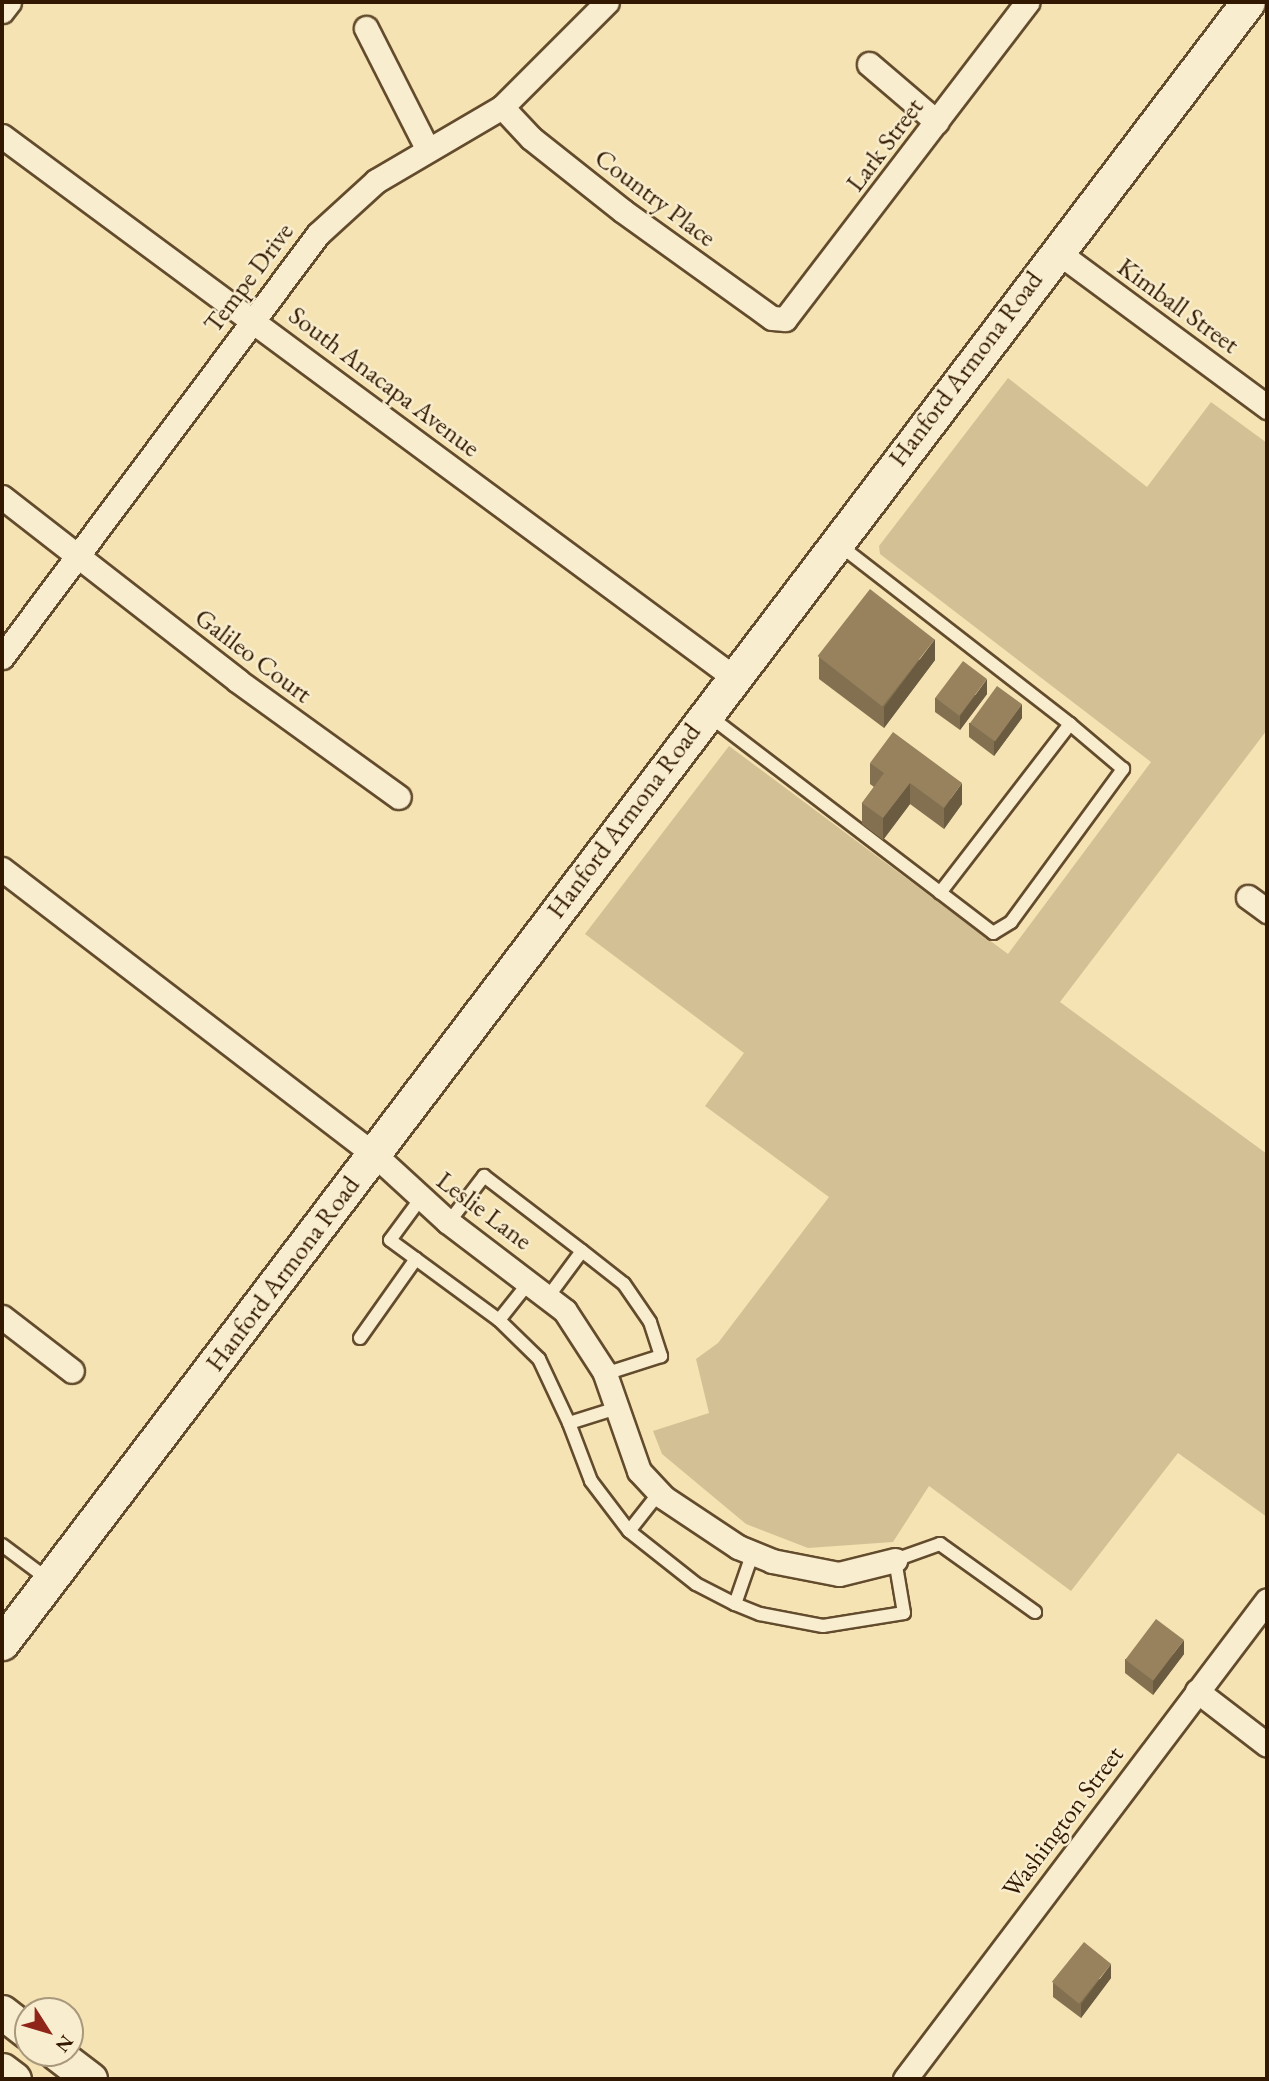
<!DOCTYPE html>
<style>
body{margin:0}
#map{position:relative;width:1269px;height:2081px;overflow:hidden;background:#f5e3b3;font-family:"EB Garamond",serif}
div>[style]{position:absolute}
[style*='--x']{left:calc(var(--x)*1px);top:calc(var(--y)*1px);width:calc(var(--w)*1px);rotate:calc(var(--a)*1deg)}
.green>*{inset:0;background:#d4c095}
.roads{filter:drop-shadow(2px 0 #634b2d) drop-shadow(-2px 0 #634b2d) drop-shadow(0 2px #634b2d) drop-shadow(0 -2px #634b2d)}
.service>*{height:12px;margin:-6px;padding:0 6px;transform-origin:6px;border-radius:6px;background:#f8edce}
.minor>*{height:23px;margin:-11.5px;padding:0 11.5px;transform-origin:11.5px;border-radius:11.5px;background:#f8edce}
.secondary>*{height:33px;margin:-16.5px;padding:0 16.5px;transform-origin:16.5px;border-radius:16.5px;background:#f8edce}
.wall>*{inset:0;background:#827050}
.shaded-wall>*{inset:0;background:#6a5b41}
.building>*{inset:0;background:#97825d;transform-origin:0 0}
span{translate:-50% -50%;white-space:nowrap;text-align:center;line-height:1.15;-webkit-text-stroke:5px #f8edce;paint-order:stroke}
.street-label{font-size:26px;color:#321800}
.frame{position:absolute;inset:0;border:4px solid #321800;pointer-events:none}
.north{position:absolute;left:14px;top:1997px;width:70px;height:70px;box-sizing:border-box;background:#f8edce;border:2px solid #a9987c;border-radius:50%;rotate:127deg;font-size:19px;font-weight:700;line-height:28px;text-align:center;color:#321800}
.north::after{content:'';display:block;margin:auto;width:24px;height:32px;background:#8f2418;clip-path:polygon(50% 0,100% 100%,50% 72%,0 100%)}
</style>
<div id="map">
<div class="green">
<div style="clip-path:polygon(1008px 378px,1147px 487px,1211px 402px,1267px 443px,1267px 730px,1060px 1002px,1267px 1154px,1267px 1517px,1178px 1453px,1071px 1591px,929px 1486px,893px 1542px,808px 1548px,746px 1524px,662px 1454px,653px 1431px,709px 1413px,696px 1359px,718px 1343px,829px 1197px,705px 1106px,744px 1053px,585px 934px,729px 746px,1008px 954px,1151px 762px,880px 554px,879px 546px)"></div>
</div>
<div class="roads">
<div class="service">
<div style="--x:838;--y:544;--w:294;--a:37.8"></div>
<div style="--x:1070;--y:724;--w:213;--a:127.6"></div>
<div style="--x:708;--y:715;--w:359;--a:37.4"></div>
<div style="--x:993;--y:933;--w:21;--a:-31"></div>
<div style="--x:1011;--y:922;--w:190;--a:-53.8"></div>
<div style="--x:1123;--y:769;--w:70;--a:-139.7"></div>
<div style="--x:421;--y:1198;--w:52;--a:126.4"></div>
<div style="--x:390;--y:1240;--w:135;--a:36.3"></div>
<div style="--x:499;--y:1320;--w:56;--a:44.3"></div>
<div style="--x:539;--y:1359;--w:71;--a:64.9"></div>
<div style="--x:449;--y:1222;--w:58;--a:-52.7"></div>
<div style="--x:484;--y:1176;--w:123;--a:37.4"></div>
<div style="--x:548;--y:1297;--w:57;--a:-53.5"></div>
<div style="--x:582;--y:1251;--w:53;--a:38.2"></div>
<div style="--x:624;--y:1284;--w:46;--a:55.6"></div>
<div style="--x:650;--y:1322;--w:36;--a:72"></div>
<div style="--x:661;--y:1356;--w:59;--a:162.2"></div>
<div style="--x:499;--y:1320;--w:50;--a:-51.5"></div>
<div style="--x:360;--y:1338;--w:97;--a:-54.7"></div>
<div style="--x:617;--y:1408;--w:50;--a:162.6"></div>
<div style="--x:569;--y:1423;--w:62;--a:69.2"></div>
<div style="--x:591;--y:1481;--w:63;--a:52.8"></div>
<div style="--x:659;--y:1493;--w:48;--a:128.3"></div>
<div style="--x:629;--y:1531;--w:85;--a:38.3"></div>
<div style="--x:696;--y:1584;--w:44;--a:27.1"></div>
<div style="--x:2;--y:1545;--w:59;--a:36.7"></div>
<div style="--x:752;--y:1555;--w:52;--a:109.1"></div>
<div style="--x:735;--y:1604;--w:27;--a:22"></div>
<div style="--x:760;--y:1614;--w:64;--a:10.8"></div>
<div style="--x:823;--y:1626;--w:82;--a:-9.1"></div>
<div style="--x:904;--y:1613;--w:54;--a:-99.6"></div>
<div style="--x:895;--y:1560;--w:48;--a:-19.6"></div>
<div style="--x:940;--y:1544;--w:117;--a:35.6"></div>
</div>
<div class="minor">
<div style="--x:2;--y:11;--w:11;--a:-52"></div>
<div style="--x:366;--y:28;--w:135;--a:63.1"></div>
<div style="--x:869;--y:64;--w:89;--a:40.5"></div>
<div style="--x:502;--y:107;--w:42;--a:46.9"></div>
<div style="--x:531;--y:138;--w:117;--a:38.4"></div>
<div style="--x:623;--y:211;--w:183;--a:35.7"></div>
<div style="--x:772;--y:318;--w:13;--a:4"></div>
<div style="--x:785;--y:319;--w:399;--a:-52.6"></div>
<div style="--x:2;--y:136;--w:908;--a:36.49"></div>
<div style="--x:1055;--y:250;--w:264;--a:36.5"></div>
<div style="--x:2;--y:497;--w:299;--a:37.9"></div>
<div style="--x:238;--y:681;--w:198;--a:35.8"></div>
<div style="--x:2;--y:657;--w:528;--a:-53.24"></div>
<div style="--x:318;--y:234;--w:79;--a:-42.4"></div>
<div style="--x:376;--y:181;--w:146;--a:-30.4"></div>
<div style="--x:502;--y:107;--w:148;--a:-45"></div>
<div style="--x:2;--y:869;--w:470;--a:37.5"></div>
<div style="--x:375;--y:1155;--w:98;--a:42.5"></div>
<div style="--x:447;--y:1221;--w:148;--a:37.3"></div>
<div style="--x:565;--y:1311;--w:72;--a:57"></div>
<div style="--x:604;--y:1371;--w:106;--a:70.7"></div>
<div style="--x:639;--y:1471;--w:35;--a:47"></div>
<div style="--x:663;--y:1497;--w:90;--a:33.7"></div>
<div style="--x:738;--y:1547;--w:37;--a:22"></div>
<div style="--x:772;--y:1561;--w:68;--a:11"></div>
<div style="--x:839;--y:1574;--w:58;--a:-14"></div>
<div style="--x:1248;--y:897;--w:24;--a:36"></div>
<div style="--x:2;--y:1317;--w:88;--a:37.6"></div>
<div style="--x:1197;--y:1691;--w:88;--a:37.6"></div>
<div style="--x:905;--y:2079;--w:600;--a:-52.92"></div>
</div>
<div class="secondary">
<div style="--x:2;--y:1643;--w:2060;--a:-52.79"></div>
<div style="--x:2;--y:2012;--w:33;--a:38"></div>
<div style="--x:56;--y:2053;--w:43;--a:37.4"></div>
<div style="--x:2;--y:2070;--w:15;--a:37"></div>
</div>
</div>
<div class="wall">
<div style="clip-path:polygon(819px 657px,935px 660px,884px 728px,819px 679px)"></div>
<div style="clip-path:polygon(987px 694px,960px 730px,935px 712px,935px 698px)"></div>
<div style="clip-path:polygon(1022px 718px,994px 756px,969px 737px,969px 723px)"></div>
<div style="clip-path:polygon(870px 763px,962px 804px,944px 829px,910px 804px,883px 840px,862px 824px,862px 803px,874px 787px,870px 784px)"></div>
<div style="clip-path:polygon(1184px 1654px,1153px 1695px,1125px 1673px,1125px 1659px)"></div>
<div style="clip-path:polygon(1111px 1978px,1081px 2018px,1053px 1997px,1053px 1983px)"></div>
</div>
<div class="shaded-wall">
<div style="clip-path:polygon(935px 639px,935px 660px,884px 728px,884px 707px)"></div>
<div style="clip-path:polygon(987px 679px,987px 694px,960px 730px,960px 716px)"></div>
<div style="clip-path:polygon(1022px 704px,1022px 718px,994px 756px,994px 741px)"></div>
<div style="clip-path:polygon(910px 783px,910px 804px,883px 840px,883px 818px)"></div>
<div style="clip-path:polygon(962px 783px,962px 804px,944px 829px,944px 808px)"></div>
<div style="clip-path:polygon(1184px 1640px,1184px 1654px,1153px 1695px,1153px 1680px)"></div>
<div style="clip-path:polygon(1111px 1964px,1111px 1978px,1081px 2018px,1081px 2004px)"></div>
</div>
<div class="building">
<div style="left:870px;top:589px;width:82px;height:85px;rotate:38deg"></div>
<div style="left:963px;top:661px;width:30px;height:46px;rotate:37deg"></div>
<div style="left:997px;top:686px;width:31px;height:46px;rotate:36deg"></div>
<div style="clip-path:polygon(893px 732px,962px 783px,944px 808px,910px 783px,883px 818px,862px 803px,884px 773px,870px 763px)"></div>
<div style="left:1156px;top:1619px;width:35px;height:51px;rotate:37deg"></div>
<div style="left:1084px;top:1942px;width:35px;height:51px;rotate:39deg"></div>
</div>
<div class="street-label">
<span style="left:885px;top:145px;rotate:-53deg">Lark Street</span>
<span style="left:655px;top:198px;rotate:37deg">Country Place</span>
<span style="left:249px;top:278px;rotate:-53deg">Tempe Drive</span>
<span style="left:1178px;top:306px;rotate:36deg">Kimball Street</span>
<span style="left:966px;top:369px;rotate:-53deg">Hanford Armona Road</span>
<span style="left:384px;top:382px;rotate:37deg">South Anacapa Avenue</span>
<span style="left:253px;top:656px;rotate:37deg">Galileo Court</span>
<span style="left:624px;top:821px;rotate:-53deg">Hanford Armona Road</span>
<span style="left:484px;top:1211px;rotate:37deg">Leslie Lane</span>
<span style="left:283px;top:1274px;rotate:-53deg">Hanford Armona Road</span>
<span style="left:1063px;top:1822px;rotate:-53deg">Washington Street</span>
</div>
<div class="frame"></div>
<div class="north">N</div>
</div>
